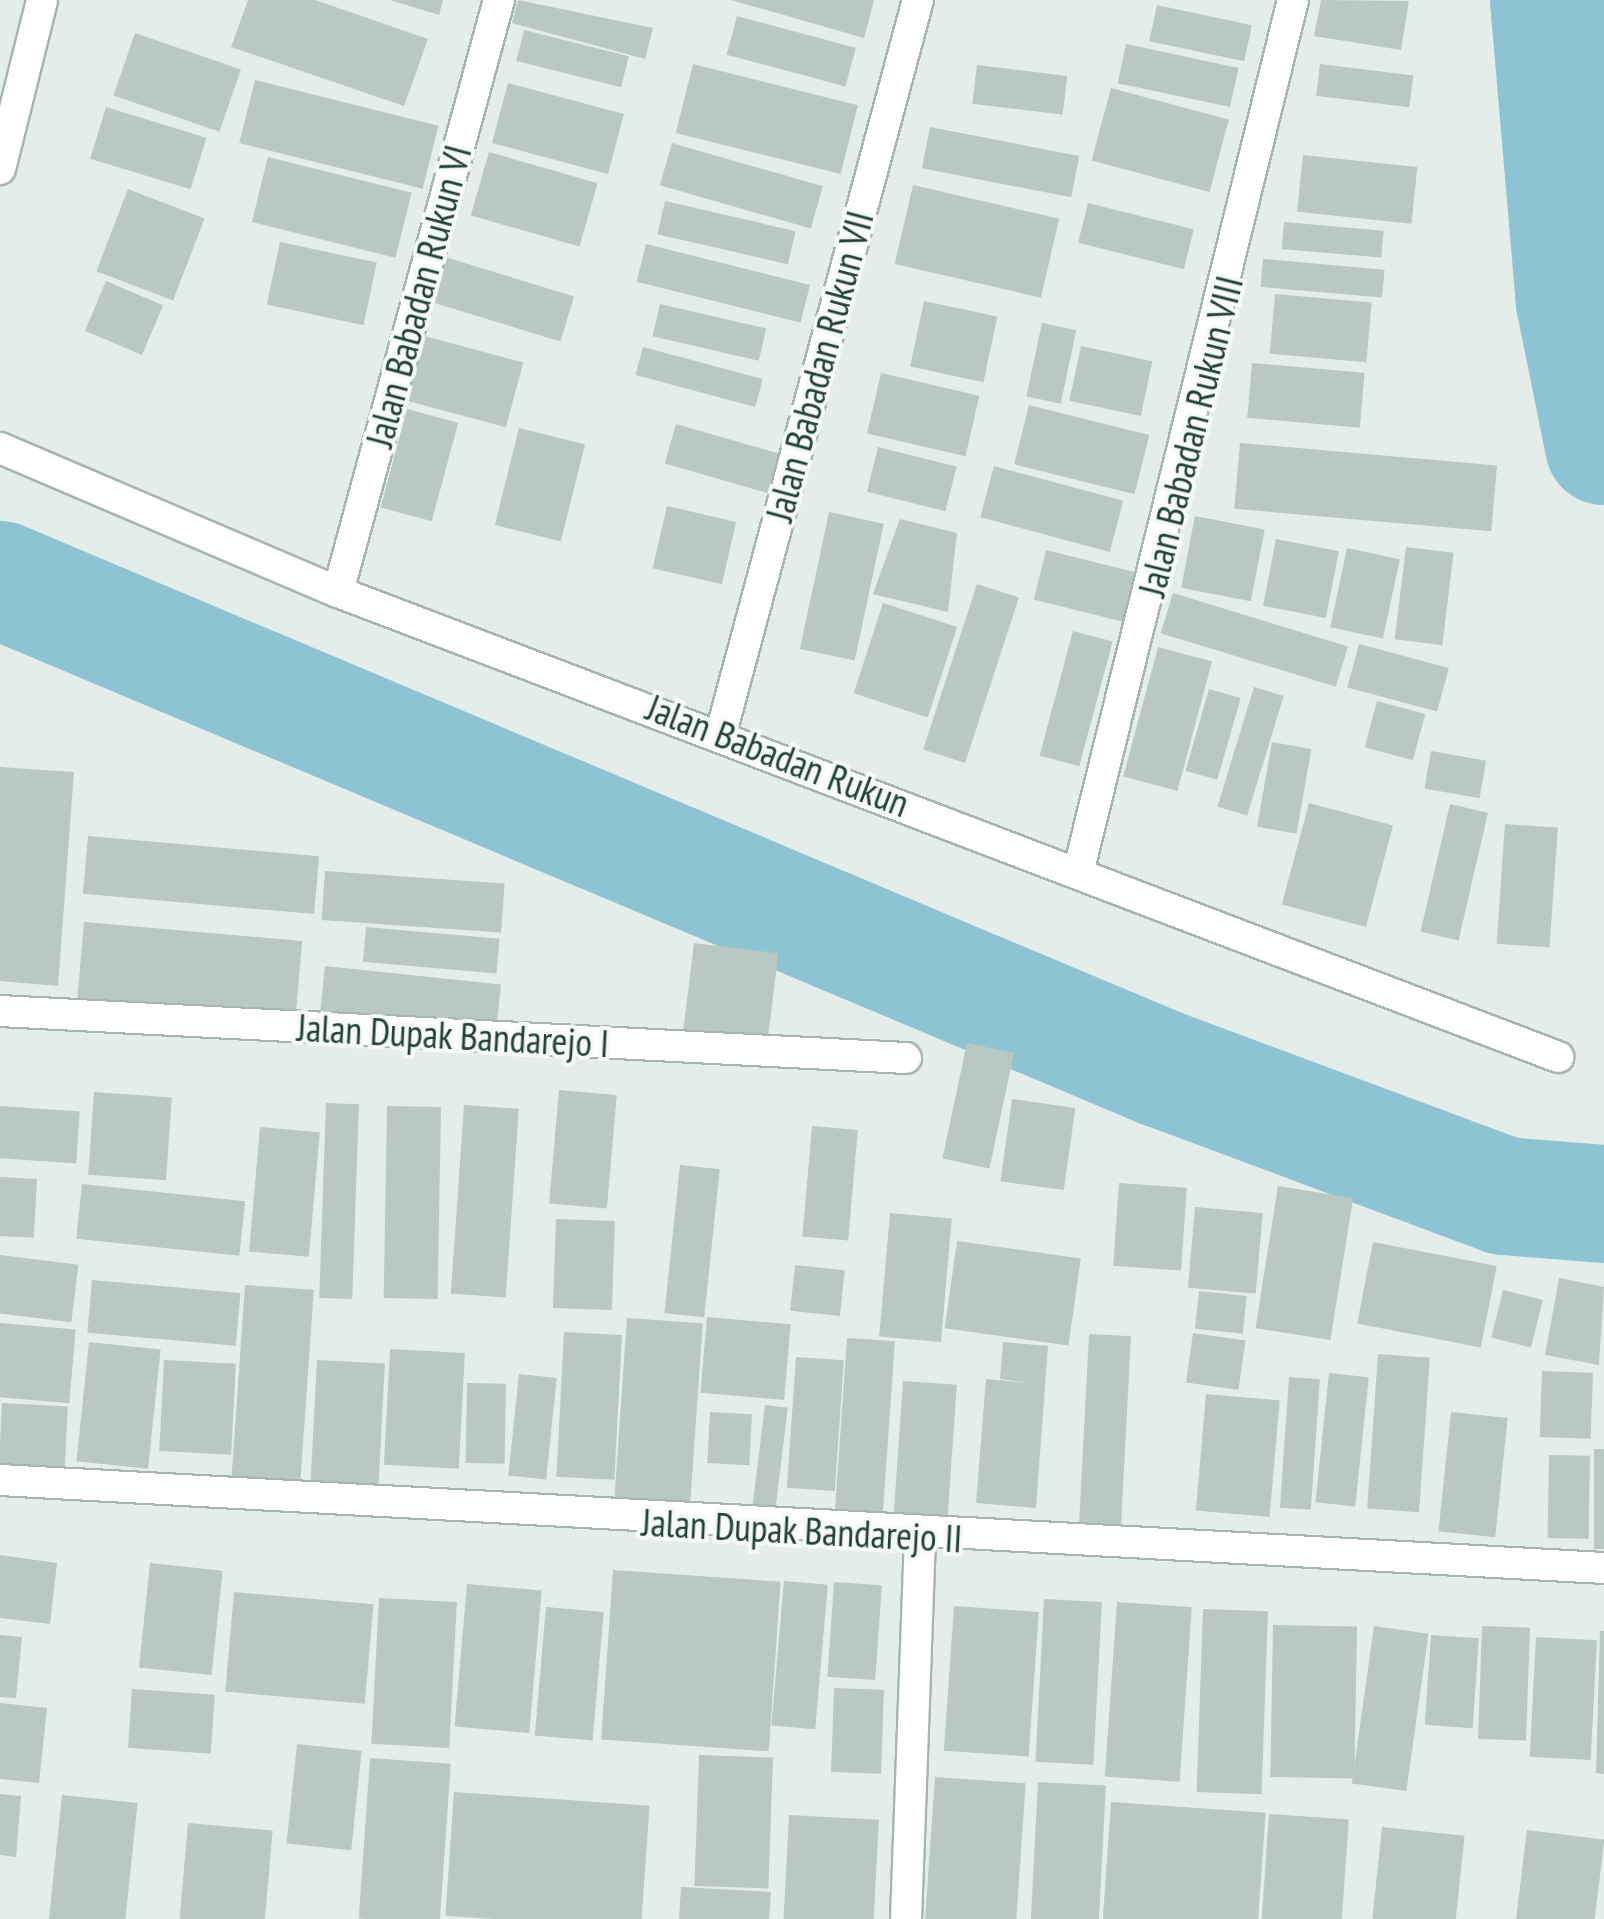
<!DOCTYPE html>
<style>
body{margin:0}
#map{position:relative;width:1604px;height:1919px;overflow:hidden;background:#e4edea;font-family:"PT Sans Narrow",sans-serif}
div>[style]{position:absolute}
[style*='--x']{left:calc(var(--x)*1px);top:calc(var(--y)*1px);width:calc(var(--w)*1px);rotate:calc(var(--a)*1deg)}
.river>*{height:118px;margin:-59px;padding:0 59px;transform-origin:59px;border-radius:59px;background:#8dc3d2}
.building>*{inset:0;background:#b9c8c3;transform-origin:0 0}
.roads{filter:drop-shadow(2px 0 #a6b5b1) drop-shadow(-2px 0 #a6b5b1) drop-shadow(0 2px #a6b5b1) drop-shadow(0 -2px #a6b5b1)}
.minor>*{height:30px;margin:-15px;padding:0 15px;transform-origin:15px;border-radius:15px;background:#fff}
span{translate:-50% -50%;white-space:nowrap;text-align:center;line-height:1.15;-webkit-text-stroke:8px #f5faf7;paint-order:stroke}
.street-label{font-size:38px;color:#233f39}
</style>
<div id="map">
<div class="river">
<div style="--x:1549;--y:0;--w:303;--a:85.1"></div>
<div style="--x:1575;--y:302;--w:147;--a:78.6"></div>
<div style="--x:0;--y:580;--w:1262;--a:22.81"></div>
<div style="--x:1163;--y:1069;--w:364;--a:20.4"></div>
<div style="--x:1504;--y:1196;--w:100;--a:4.6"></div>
</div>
<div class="building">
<div style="clip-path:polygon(248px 0,315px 0,428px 39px,404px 106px,231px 47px)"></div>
<div style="clip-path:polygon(390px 0,443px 0,439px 15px)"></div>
<div style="clip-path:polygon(518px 0,653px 28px,645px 59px,512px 23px)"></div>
<div style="clip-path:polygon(731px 0,874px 0,864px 38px)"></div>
<div style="clip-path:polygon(1321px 0,1409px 1px,1401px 50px,1314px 36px)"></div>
<div style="left:1157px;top:5px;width:97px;height:37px;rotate:12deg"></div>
<div style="left:737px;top:16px;width:123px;height:40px;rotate:15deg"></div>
<div style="left:524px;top:30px;width:108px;height:32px;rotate:14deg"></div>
<div style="left:135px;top:33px;width:112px;height:66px;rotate:19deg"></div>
<div style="left:1126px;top:44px;width:115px;height:40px;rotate:12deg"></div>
<div style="left:693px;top:64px;width:170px;height:71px;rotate:14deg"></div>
<div style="left:1320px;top:64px;width:94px;height:32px;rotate:7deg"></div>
<div style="left:977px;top:65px;width:91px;height:39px;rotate:7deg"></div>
<div style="left:255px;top:80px;width:189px;height:65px;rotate:14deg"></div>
<div style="left:508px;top:83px;width:120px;height:62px;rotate:15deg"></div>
<div style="left:1111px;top:88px;width:122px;height:75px;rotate:15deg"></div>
<div style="left:106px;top:107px;width:105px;height:54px;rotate:17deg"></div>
<div style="left:930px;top:127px;width:152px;height:42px;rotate:11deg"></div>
<div style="left:672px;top:143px;width:157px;height:44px;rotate:16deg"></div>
<div style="left:489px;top:152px;width:113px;height:66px;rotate:16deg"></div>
<div style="left:1303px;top:155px;width:115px;height:57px;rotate:6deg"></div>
<div style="left:268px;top:157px;width:148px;height:67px;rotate:14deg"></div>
<div style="left:913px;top:185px;width:150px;height:81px;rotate:13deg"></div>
<div style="left:128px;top:189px;width:82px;height:88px;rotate:21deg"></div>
<div style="left:665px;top:201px;width:134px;height:34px;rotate:13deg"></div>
<div style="left:1088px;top:203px;width:109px;height:41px;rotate:14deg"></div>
<div style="left:1284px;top:222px;width:100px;height:27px;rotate:5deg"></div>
<div style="left:280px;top:242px;width:99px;height:64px;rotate:12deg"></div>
<div style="left:646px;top:244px;width:169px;height:39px;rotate:14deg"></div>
<div style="left:445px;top:257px;width:135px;height:47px;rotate:17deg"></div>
<div style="left:1263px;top:259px;width:122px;height:28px;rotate:5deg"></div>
<div style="left:106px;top:281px;width:62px;height:54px;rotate:23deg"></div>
<div style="left:1275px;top:294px;width:97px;height:60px;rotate:5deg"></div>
<div style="left:924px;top:301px;width:75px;height:67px;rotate:12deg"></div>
<div style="left:660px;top:304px;width:109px;height:33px;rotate:13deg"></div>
<div style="left:1042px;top:323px;width:35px;height:75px;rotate:12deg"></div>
<div style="left:417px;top:334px;width:110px;height:67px;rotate:15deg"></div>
<div style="left:1081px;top:346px;width:73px;height:56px;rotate:12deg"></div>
<div style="left:643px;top:347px;width:124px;height:29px;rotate:15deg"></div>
<div style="left:1252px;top:363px;width:113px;height:55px;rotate:5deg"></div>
<div style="left:881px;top:373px;width:101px;height:62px;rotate:13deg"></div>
<div style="left:1029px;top:405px;width:124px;height:61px;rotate:14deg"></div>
<div style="left:407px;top:409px;width:53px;height:102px;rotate:15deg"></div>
<div style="left:676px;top:424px;width:107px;height:41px;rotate:16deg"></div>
<div style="left:519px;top:428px;width:68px;height:100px;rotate:14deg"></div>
<div style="left:1240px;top:443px;width:258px;height:66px;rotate:5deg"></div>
<div style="left:878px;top:447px;width:81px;height:46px;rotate:14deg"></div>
<div style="left:994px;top:466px;width:134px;height:53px;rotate:15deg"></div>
<div style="left:667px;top:506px;width:71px;height:64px;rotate:13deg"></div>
<div style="left:829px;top:512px;width:56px;height:140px;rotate:12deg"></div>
<div style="left:1195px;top:516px;width:71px;height:73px;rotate:11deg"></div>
<div style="clip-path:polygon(900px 519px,957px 533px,948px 612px,873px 594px)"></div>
<div style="left:1276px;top:539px;width:64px;height:68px;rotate:11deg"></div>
<div style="left:1406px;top:547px;width:48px;height:93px;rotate:7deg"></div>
<div style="left:1347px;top:548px;width:54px;height:81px;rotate:12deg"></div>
<div style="left:1046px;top:550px;width:98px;height:51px;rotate:14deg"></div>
<div style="left:977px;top:584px;width:44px;height:174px;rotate:18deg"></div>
<div style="left:1173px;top:593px;width:183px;height:42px;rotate:17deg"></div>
<div style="left:883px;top:603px;width:78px;height:95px;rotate:18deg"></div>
<div style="left:1073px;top:631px;width:41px;height:129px;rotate:15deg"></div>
<div style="left:1359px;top:644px;width:93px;height:45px;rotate:15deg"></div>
<div style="left:1158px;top:647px;width:56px;height:134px;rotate:15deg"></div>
<div style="left:1254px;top:687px;width:31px;height:125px;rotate:17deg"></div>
<div style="left:1209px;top:689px;width:33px;height:85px;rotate:16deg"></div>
<div style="left:1377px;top:701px;width:50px;height:48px;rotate:15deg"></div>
<div style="left:1272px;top:742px;width:40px;height:86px;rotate:10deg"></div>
<div style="left:1431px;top:751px;width:56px;height:38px;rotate:10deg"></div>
<div style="clip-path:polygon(0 767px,74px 772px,58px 986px,0 981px)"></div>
<div style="left:1309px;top:803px;width:87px;height:105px;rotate:15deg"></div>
<div style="left:1450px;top:804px;width:39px;height:131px;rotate:13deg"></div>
<div style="left:1505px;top:824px;width:53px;height:120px;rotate:4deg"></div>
<div style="left:88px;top:836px;width:232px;height:58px;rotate:5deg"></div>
<div style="left:325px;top:871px;width:180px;height:49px;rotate:4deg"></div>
<div style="left:84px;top:922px;width:219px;height:83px;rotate:5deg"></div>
<div style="left:366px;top:927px;width:134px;height:35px;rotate:5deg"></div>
<div style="left:694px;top:943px;width:85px;height:99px;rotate:7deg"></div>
<div style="left:325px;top:966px;width:177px;height:52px;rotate:6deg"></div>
<div style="left:967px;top:1043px;width:48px;height:118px;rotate:12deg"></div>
<div style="left:559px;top:1090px;width:58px;height:114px;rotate:5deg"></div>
<div style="left:94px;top:1092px;width:78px;height:83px;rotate:4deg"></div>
<div style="left:1012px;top:1099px;width:64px;height:83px;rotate:8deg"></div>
<div style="left:326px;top:1103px;width:33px;height:195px;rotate:2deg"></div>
<div style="left:464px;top:1105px;width:55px;height:189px;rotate:4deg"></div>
<div style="left:0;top:1106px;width:80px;height:52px;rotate:4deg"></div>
<div style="left:387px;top:1106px;width:54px;height:192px;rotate:1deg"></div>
<div style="left:812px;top:1126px;width:46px;height:111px;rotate:5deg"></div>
<div style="left:260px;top:1127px;width:60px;height:125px;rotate:5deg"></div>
<div style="left:680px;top:1165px;width:40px;height:149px;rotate:6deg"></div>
<div style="left:0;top:1177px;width:37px;height:59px;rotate:3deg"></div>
<div style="left:1119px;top:1183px;width:68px;height:83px;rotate:4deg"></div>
<div style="left:82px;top:1184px;width:164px;height:55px;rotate:6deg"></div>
<div style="left:1278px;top:1186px;width:76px;height:144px;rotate:9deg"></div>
<div style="left:1195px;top:1207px;width:68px;height:81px;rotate:5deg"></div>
<div style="left:890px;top:1213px;width:62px;height:124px;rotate:5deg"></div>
<div style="left:556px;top:1219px;width:59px;height:89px;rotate:2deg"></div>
<div style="left:957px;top:1241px;width:125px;height:88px;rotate:8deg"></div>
<div style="left:1373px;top:1242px;width:126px;height:83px;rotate:11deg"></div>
<div style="left:0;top:1255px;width:79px;height:58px;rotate:7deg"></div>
<div style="left:795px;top:1265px;width:50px;height:46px;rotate:6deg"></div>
<div style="clip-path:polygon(1559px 1278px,1604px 1287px,1599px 1365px,1545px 1355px)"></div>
<div style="left:92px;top:1280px;width:149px;height:53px;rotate:5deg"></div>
<div style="left:245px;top:1285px;width:69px;height:199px;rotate:4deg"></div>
<div style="left:1503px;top:1290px;width:41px;height:49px;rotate:14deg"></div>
<div style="left:1199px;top:1291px;width:48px;height:38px;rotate:6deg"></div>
<div style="left:707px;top:1317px;width:84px;height:76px;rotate:5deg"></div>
<div style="left:627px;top:1318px;width:76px;height:180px;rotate:4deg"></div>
<div style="left:0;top:1323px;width:76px;height:74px;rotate:5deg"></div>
<div style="left:564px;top:1332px;width:58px;height:145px;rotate:3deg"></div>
<div style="left:1193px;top:1333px;width:53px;height:50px;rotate:8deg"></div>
<div style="left:1089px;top:1334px;width:42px;height:195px;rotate:3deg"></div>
<div style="left:847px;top:1338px;width:48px;height:185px;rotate:4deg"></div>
<div style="left:89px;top:1342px;width:72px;height:120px;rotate:6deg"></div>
<div style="clip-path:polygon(1003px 1342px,1048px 1346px,1036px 1508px,976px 1503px,986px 1379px,1029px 1383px,1000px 1379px)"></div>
<div style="left:390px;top:1349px;width:75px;height:116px;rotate:3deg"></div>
<div style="left:1378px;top:1354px;width:52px;height:155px;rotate:4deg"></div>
<div style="left:796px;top:1357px;width:48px;height:131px;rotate:4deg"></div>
<div style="left:164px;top:1360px;width:72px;height:91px;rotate:3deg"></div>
<div style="left:317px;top:1360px;width:68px;height:121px;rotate:3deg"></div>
<div style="left:1542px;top:1371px;width:51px;height:66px;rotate:2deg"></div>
<div style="left:1329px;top:1373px;width:40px;height:130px;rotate:6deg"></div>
<div style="left:519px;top:1374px;width:38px;height:102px;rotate:6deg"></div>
<div style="left:1289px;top:1377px;width:31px;height:131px;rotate:4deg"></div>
<div style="left:903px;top:1381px;width:54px;height:142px;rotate:4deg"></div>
<div style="left:467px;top:1383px;width:39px;height:80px;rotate:1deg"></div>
<div style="left:1206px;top:1394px;width:74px;height:117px;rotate:5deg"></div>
<div style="left:2px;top:1403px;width:66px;height:76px;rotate:3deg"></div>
<div style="left:765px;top:1405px;width:23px;height:107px;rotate:7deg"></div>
<div style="left:710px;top:1412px;width:42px;height:51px;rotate:3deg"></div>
<div style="left:1451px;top:1412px;width:57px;height:120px;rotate:6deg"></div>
<div style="left:1604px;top:1449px;width:100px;height:10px;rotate:90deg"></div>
<div style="left:1549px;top:1455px;width:41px;height:83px;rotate:1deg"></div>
<div style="clip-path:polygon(0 1555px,57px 1563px,50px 1624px,0 1618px)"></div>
<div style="left:150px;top:1563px;width:73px;height:105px;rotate:6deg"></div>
<div style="left:613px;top:1570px;width:168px;height:170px;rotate:4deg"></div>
<div style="left:784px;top:1581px;width:44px;height:145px;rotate:5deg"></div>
<div style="left:834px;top:1582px;width:48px;height:95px;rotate:4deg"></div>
<div style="left:467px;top:1584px;width:75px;height:143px;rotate:5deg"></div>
<div style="left:234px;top:1592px;width:140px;height:100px;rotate:5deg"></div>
<div style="left:379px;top:1598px;width:78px;height:146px;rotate:3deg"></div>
<div style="left:1044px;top:1599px;width:58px;height:163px;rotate:3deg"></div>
<div style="left:1117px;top:1602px;width:75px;height:175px;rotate:4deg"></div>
<div style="left:954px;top:1606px;width:85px;height:145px;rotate:4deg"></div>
<div style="left:546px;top:1607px;width:58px;height:129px;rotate:5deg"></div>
<div style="left:1203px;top:1609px;width:65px;height:183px;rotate:2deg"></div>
<div style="left:1273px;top:1625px;width:84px;height:152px;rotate:1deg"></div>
<div style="left:1374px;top:1626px;width:55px;height:159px;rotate:8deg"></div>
<div style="left:1482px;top:1626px;width:48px;height:113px;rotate:2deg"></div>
<div style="clip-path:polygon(1600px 1631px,1604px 1631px,1604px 1774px,1596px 1773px)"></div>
<div style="clip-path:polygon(0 1635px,22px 1637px,16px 1698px,0 1697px)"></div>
<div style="left:1431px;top:1635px;width:48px;height:90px;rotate:4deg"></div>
<div style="left:1536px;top:1637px;width:61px;height:120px;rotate:3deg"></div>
<div style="left:834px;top:1688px;width:50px;height:84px;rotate:2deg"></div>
<div style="left:132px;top:1689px;width:83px;height:59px;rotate:4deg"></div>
<div style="clip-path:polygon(0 1703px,47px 1708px,39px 1783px,0 1779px)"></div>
<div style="left:297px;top:1744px;width:65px;height:100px;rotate:6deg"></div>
<div style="left:699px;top:1755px;width:74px;height:131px;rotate:2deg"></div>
<div style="left:370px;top:1758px;width:81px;height:161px;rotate:4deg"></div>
<div style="left:935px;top:1777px;width:91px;height:142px;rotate:4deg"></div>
<div style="left:1038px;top:1782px;width:68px;height:137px;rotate:3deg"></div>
<div style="left:454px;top:1792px;width:196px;height:124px;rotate:4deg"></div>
<div style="clip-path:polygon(0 1794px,21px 1796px,16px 1857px,0 1855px)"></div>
<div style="left:62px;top:1795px;width:76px;height:125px;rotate:6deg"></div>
<div style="left:1111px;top:1802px;width:155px;height:117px;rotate:4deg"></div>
<div style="left:1269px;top:1814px;width:80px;height:105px;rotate:4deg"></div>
<div style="left:789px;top:1815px;width:90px;height:104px;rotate:3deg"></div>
<div style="left:188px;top:1823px;width:85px;height:96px;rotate:5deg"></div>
<div style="left:1382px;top:1827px;width:83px;height:92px;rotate:6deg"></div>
<div style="left:1527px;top:1830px;width:78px;height:90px;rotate:7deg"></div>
<div style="clip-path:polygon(681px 1887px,771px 1892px,769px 1919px,679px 1919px)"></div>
</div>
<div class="roads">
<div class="minor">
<div style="--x:0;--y:169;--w:174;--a:-76"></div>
<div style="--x:0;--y:448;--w:367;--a:23.1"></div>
<div style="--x:338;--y:592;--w:1306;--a:20.86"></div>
<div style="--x:338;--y:592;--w:614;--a:-74.79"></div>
<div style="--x:721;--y:733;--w:759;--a:-74.96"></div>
<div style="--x:1079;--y:869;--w:895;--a:-76.17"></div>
<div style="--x:0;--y:1011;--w:907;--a:2.97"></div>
<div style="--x:0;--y:1480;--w:1606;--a:3.14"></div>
<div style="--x:906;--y:1919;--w:382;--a:-87.9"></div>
</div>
</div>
<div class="street-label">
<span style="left:418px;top:296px;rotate:-75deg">Jalan Babadan Rukun VI</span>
<span style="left:819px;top:366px;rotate:-75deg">Jalan Babadan Rukun VII</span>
<span style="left:1190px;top:436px;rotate:-76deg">Jalan Babadan Rukun VIII</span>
<span style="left:778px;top:755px;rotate:21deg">Jalan Babadan Rukun</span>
<span style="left:453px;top:1035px;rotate:3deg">Jalan Dupak Bandarejo I</span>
<span style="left:802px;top:1530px;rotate:3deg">Jalan Dupak Bandarejo II</span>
</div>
</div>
